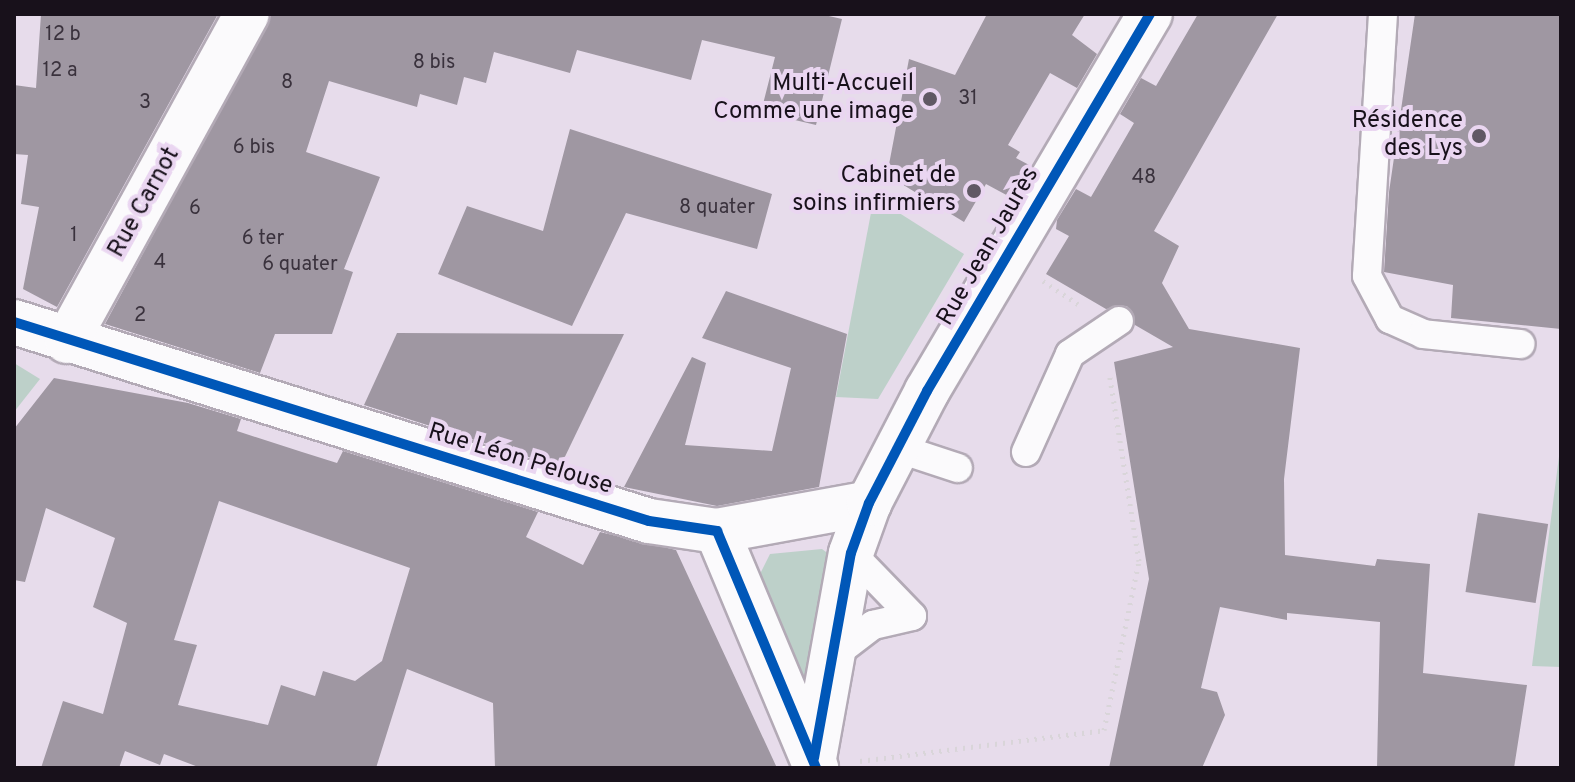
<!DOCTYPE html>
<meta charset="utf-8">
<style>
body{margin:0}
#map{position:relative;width:1575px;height:782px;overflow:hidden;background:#e7dceb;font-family:Overpass,sans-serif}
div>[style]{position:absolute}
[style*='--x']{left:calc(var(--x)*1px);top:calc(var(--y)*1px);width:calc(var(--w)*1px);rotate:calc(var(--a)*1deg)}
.green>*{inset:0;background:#bdd0c9}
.building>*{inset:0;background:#9f97a2;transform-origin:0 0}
.path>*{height:5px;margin-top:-2.5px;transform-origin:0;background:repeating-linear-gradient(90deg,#d9d5d9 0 2px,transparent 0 8px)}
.roads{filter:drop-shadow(2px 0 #b3aab6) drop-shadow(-2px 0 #b3aab6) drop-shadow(0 2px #b3aab6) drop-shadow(0 -2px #b3aab6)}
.service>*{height:28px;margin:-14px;padding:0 14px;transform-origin:14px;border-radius:14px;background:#fbfafc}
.tertiary>*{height:44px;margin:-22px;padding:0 22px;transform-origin:22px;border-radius:22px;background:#fbfafc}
.cycleway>*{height:10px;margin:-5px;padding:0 5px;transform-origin:5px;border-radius:5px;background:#0057b8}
.dots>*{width:22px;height:22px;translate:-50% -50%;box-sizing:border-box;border:4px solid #ead6f1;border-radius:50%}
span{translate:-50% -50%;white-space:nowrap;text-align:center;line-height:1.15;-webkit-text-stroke:8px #ead6f1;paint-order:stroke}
.number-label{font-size:20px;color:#3a323d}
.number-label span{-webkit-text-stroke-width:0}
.poi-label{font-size:24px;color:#18111b}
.right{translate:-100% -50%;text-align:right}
.street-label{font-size:24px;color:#18111b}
.frame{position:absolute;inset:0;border:16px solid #18111b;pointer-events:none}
</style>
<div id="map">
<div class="green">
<div style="clip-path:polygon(874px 197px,964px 254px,878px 399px,836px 397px)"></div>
<div style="clip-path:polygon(14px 363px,40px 379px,14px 412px)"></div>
<div style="clip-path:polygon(1561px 441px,1561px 667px,1532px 666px)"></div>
<div style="clip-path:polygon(822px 549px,830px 555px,814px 699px,759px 576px,770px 554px)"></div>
</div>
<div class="building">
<div style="clip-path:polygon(41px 14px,218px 14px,57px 307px,23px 289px,39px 207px,21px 204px,28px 155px,14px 154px,14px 85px,36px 88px)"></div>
<div style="clip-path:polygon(272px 14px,820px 14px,842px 19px,816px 125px,761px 112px,775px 57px,702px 40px,691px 80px,577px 50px,570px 73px,494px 52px,486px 83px,464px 77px,457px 105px,420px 94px,417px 107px,329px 81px,306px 152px,380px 177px,344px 269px,353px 272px,332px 334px,275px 334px,260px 373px,105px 324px)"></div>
<div style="clip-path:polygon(987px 14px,1085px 14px,1072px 35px,1097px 54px,1077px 88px,1050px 73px,1008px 145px,1020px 152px,1016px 158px,1031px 166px,1012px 198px,986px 184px,964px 222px,887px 175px,909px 59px,955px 75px)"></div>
<div style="clip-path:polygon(1198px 14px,1278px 14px,1154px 231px,1179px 246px,1162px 283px,1189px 329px,1300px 348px,1284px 479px,1285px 555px,1375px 566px,1377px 559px,1430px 564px,1423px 673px,1527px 685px,1514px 768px,1377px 768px,1380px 622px,1287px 613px,1287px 620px,1220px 607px,1201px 688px,1217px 692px,1225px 715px,1202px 768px,1109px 768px,1149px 579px,1114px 362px,1173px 347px,1135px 325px,1127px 306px,1106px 309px,1046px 274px,1069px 236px,1056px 229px,1057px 220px,1076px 189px,1091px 197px,1134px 123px,1120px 114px,1141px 78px,1156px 86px)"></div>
<div style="clip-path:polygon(1415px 14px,1561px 14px,1561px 329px,1451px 318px,1453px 285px,1384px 272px,1389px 192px)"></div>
<div style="clip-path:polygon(570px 129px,772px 194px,757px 249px,626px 213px,572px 326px,438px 274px,467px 206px,543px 231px)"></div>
<div style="clip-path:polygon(726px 291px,847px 334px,819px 487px,717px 506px,624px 487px,692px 357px,706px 363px,685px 445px,772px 451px,791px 368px,702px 338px)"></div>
<div style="clip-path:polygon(397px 333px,624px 334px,560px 467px,364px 405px)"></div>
<div style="clip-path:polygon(evenodd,54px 378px,188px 403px,241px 419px,237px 431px,302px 452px,337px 463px,343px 451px,538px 512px,526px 537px,583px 565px,600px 532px,676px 550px,777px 768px,495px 768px,493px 703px,407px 669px,376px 768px,201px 768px,164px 754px,160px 765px,125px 751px,119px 768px,41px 768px,63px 701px,103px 714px,127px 623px,93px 607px,115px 538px,46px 508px,25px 582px,14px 580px,14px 429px,54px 378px,219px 501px,410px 568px,382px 661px,355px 681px,323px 671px,315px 696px,281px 685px,268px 725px,178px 705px,197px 645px,174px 640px,219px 501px)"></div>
<div style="left:1478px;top:513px;width:71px;height:80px;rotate:9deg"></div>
</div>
<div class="path">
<div style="--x:1043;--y:281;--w:42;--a:33.3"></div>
<div style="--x:860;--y:761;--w:246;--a:-7.2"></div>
<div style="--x:1104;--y:730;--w:173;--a:-78.3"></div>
<div style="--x:1139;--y:561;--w:191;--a:-99"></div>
</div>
<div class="roads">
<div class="service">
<div style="--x:1383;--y:14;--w:262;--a:93.5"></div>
<div style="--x:1367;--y:276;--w:49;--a:61.9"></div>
<div style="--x:1390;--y:319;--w:36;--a:24"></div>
<div style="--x:1423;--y:334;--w:98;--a:5.9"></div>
<div style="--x:897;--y:448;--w:64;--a:18.2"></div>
<div style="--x:1026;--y:452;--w:107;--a:-65.8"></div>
<div style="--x:1070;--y:354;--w:59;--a:-34"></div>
<div style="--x:831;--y:657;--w:53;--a:-37.3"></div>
<div style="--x:873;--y:625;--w:40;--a:-13"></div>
<div style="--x:912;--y:616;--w:88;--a:-134.1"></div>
</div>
<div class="tertiary">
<div style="--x:14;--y:322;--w:665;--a:17.4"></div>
<div style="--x:649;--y:521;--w:69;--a:8.4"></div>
<div style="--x:717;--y:531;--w:257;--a:67.3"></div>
<div style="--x:67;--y:341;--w:373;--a:-61.2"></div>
<div style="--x:717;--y:531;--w:155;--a:-10.4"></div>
<div style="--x:814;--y:758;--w:208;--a:-79.8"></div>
<div style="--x:851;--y:553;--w:53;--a:-70.2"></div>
<div style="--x:869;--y:503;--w:126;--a:-62.6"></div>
<div style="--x:927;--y:391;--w:438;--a:-59.4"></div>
</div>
</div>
<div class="cycleway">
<div style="--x:14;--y:322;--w:665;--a:17.4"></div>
<div style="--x:649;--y:521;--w:69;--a:8.4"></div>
<div style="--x:717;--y:531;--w:257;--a:67.3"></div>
<div style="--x:814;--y:758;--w:208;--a:-79.8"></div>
<div style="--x:851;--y:553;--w:53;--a:-70.2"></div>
<div style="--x:869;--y:503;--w:126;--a:-62.6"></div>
<div style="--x:927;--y:391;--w:438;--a:-59.4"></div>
</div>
<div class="dots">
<div style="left:930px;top:99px;background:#605864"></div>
<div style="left:1479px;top:136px;background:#605864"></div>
<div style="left:974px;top:191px;background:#605864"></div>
</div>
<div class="number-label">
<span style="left:63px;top:35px">12 b</span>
<span style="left:434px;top:63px">8 bis</span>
<span style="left:60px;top:71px">12 a</span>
<span style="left:287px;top:83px">8</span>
<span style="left:968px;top:99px">31</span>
<span style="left:145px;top:103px">3</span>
<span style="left:254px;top:148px">6 bis</span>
<span style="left:1144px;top:178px">48</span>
<span style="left:717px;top:208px">8 quater</span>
<span style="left:195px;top:209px">6</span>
<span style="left:74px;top:236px">1</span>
<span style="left:263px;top:239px">6 ter</span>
<span style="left:160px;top:263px">4</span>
<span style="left:300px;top:265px">6 quater</span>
<span style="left:140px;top:316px">2</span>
</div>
<div class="poi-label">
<span class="right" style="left:914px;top:99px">Multi-Accueil<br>Comme une image</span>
<span class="right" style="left:1463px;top:136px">Résidence<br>des Lys</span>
<span class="right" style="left:956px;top:191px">Cabinet de<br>soins infirmiers</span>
</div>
<div class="street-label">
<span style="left:145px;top:203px;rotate:-61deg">Rue Carnot</span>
<span style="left:989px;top:247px;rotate:-60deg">Rue Jean Jaurès</span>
<span style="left:520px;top:460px;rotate:17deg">Rue Léon Pelouse</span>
</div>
<div class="frame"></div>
</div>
